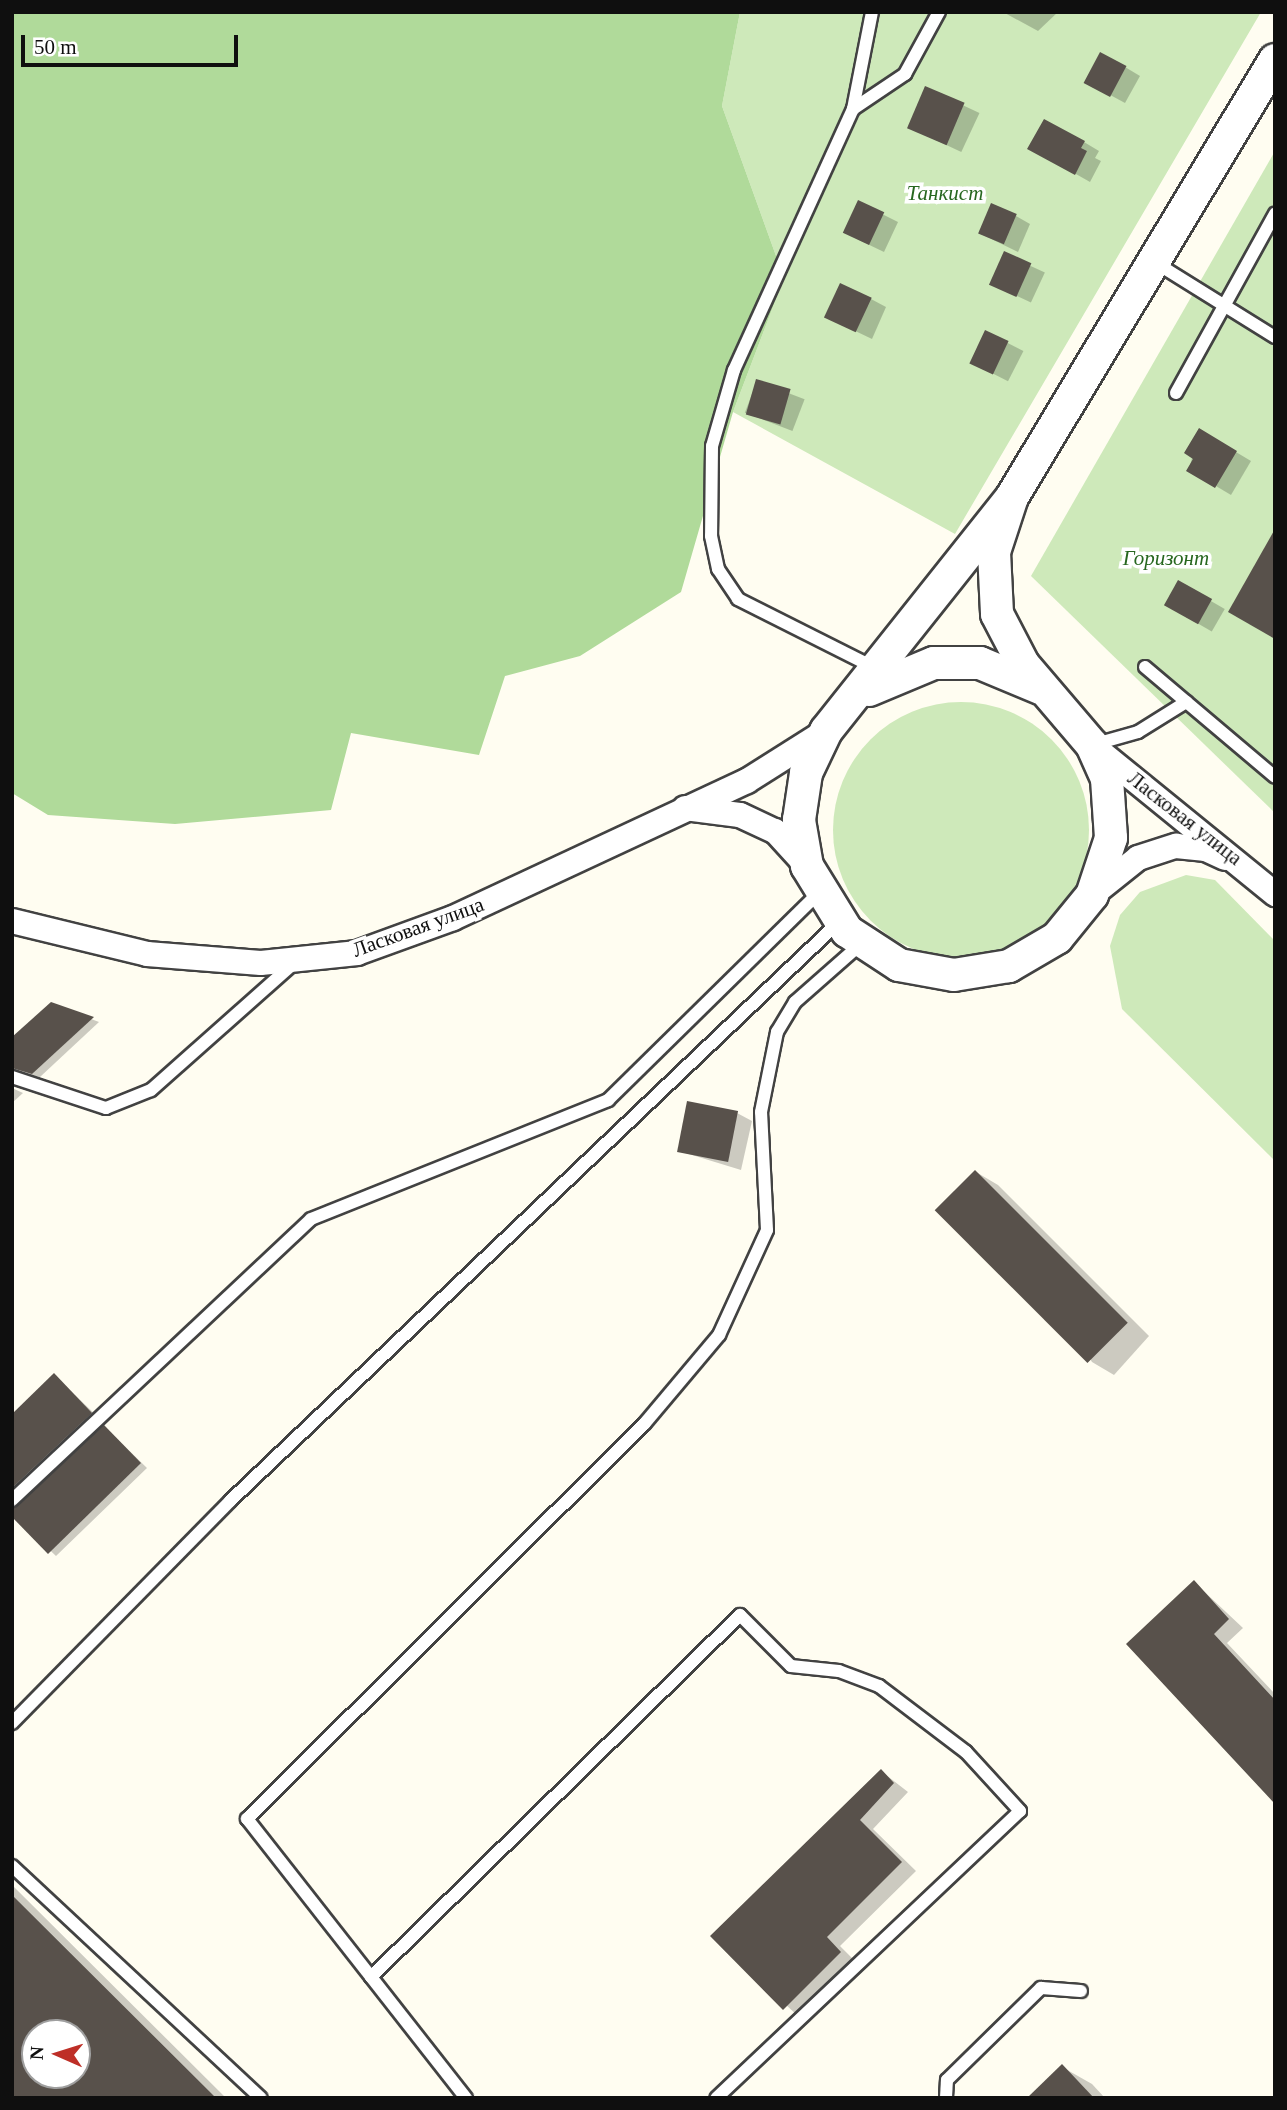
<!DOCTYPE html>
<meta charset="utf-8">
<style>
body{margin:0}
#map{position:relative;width:1287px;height:2110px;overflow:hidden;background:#fffdf1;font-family:"Times New Roman",serif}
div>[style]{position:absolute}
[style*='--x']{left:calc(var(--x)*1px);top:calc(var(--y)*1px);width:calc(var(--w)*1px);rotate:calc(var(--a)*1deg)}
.green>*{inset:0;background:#cee9ba}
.round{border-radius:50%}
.forest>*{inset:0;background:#b0da9a}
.shadow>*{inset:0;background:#0003;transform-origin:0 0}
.building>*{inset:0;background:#58514b;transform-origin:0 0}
.roads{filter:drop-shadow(2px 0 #424242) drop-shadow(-2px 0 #424242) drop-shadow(0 2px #424242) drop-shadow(0 -2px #424242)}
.service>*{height:12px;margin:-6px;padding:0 6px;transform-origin:6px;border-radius:6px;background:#fff}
.minor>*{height:24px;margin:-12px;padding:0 12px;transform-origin:12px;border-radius:12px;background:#fff}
.tertiary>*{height:32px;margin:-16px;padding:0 16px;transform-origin:16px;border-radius:16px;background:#fff}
span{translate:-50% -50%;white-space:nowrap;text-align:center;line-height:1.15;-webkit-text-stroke:7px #fff;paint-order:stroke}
.park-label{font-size:21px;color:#27671f;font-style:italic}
.street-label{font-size:21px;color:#0f0f0f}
.frame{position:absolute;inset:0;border:14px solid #0f0f0f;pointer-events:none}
.north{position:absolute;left:21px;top:2019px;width:70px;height:70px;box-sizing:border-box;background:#fff;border:2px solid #9f9f9f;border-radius:50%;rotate:273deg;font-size:19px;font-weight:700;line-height:28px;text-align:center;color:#0f0f0f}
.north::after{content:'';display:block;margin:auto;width:24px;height:32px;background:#be2f27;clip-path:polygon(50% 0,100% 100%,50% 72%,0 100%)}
.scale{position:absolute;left:21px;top:35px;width:217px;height:32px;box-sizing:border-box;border:4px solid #0f0f0f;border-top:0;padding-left:9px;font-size:21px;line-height:24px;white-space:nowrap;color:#0f0f0f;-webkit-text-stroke:5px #fff;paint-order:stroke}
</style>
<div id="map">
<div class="green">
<div style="clip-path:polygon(740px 12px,1261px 12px,955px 534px,733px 412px,784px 278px,722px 106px)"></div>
<div style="clip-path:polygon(1275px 151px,1275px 813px,1031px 576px)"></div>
<div class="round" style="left:833px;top:702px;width:256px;height:256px"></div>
<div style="clip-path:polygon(1186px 875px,1215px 880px,1275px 941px,1275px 1161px,1122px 1009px,1110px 946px,1120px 915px,1140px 892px)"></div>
</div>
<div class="forest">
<div style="clip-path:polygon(12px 12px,740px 12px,722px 106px,784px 278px,733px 412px,681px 592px,580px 656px,505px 676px,479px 755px,351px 733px,331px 810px,175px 824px,48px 815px,12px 793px)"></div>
</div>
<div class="shadow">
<div style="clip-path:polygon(1003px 12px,1058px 12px,1038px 31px)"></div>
<div style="clip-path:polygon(1125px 67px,1140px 76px,1125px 103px,1101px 90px)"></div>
<div style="left:926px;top:88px;width:59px;height:43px;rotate:25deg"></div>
<div style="clip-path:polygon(1084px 142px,1099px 151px,1095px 158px,1101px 161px,1090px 182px,1030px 148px)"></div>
<div style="clip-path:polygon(858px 202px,898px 222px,884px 252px,859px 240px)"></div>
<div style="clip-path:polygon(1016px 216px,1030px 224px,1018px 252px,979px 233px)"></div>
<div style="left:1005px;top:254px;width:44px;height:33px;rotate:25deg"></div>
<div style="clip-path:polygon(871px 299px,886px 307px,872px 339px,826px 317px)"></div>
<div style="left:986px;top:332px;width:42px;height:34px;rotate:27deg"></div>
<div style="left:757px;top:381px;width:51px;height:34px;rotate:21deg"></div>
<div style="clip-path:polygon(1199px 430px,1251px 461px,1231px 495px,1189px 470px)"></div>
<div style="left:1178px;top:582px;width:54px;height:26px;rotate:30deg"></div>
<div style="clip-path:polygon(52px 1004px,99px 1022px,40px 1077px,12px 1074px,12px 1039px)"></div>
<div style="clip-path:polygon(12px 1088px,23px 1093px,12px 1103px)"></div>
<div style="clip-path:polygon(737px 1113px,752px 1121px,741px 1170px,679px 1151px)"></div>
<div style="clip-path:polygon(976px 1172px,998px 1185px,1149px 1336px,1114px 1375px,1092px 1362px)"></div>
<div style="clip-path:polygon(54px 1375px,98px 1417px,12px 1498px,12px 1416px)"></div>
<div style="clip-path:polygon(105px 1427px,147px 1468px,56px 1556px,12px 1514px,12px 1498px,14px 1506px)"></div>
<div style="clip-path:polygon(1194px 1582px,1243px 1628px,1227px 1643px,1275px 1694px,1275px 1800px)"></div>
<div style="clip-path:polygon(881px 1771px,908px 1792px,873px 1829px,916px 1871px,840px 1946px,855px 1961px,799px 2017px,712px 1936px)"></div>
<div style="clip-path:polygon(evenodd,12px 1885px,226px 2098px,12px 2098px,12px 1885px,35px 2033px,77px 2033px,77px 2075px,35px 2075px,35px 2033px)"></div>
<div style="clip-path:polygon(1062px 2067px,1092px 2084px,1105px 2098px,1030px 2098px)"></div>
</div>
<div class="building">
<div style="left:1100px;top:52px;width:30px;height:35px;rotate:28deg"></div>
<div style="left:925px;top:86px;width:43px;height:46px;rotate:23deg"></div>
<div style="clip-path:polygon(1044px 119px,1085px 141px,1081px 148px,1087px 151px,1075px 175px,1027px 149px)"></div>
<div style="left:858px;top:200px;width:29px;height:36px;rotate:25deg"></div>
<div style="left:991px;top:203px;width:28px;height:33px;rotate:23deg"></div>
<div style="left:1004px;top:251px;width:30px;height:37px;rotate:24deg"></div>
<div style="left:840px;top:283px;width:35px;height:38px;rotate:25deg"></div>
<div style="left:985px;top:330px;width:26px;height:37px;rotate:25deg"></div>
<div style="left:756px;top:379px;width:36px;height:37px;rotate:16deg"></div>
<div style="clip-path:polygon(1199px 428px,1237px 451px,1215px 488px,1186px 471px,1193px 459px,1184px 453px)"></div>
<div style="clip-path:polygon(1275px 529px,1275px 639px,1228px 612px)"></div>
<div style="left:1178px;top:580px;width:39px;height:29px;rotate:29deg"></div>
<div style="clip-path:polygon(51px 1002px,94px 1017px,32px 1074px,12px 1068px,12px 1037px)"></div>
<div style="left:687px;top:1101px;width:52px;height:52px;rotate:11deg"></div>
<div style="left:975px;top:1170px;width:216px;height:57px;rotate:45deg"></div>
<div style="clip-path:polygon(54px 1373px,92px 1413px,12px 1488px,12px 1414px)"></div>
<div style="clip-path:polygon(104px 1425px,141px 1463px,48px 1554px,12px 1517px,12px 1509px)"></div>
<div style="clip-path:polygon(1194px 1580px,1229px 1619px,1214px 1634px,1275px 1700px,1275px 1804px,1126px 1644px)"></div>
<div style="clip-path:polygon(881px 1769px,894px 1783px,860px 1820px,902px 1862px,827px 1937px,841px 1952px,783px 2010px,710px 1936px)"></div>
<div style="clip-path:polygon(evenodd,12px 1895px,216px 2098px,12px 2098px,12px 1895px,35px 2033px,77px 2033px,77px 2075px,35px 2075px,35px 2033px)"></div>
<div style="clip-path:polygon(1062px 2064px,1094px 2098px,1027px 2098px)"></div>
</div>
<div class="roads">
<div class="service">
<div style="--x:872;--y:12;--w:99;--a:101.1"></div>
<div style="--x:853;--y:109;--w:287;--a:114.5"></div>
<div style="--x:734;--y:370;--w:79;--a:106.1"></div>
<div style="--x:712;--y:446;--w:90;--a:90.6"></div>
<div style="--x:711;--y:536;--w:34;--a:78"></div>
<div style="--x:718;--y:569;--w:36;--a:56"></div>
<div style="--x:738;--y:599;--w:156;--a:26.7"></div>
<div style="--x:853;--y:109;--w:63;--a:-33.9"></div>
<div style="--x:905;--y:74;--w:71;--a:-61.3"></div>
<div style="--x:1156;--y:263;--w:140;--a:31.9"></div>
<div style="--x:1176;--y:393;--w:205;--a:-61.1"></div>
<div style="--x:1145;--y:667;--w:170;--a:40.2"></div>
<div style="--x:1092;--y:745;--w:48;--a:-15.8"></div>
<div style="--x:1138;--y:732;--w:57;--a:-32"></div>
<div style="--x:12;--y:1077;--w:99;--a:18.3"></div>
<div style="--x:106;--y:1108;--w:48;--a:-21.8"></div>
<div style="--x:151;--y:1090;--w:191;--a:-41.6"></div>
<div style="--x:12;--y:1500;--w:410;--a:-43.2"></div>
<div style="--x:311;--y:1219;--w:320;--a:-21.8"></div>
<div style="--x:608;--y:1100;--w:297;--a:-44.5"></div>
<div style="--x:12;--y:1723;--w:311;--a:-45.5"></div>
<div style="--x:230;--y:1501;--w:842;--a:-43.56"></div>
<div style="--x:12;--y:1866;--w:340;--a:43"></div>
<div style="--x:371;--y:1977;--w:517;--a:-44.45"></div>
<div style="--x:740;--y:1615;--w:72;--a:45"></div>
<div style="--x:791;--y:1666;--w:48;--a:5.9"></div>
<div style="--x:839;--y:1671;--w:43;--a:20.6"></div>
<div style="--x:879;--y:1686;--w:109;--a:37.2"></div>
<div style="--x:966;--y:1752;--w:80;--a:47.5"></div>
<div style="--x:1020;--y:1811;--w:418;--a:136.6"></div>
<div style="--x:466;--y:2098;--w:355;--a:-128.1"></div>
<div style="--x:247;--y:1819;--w:561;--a:-44.86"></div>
<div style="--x:645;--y:1423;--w:115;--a:-49.9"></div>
<div style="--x:719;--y:1335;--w:115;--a:-65.4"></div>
<div style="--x:767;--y:1230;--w:118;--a:-92.9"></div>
<div style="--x:761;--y:1112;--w:82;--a:-78.7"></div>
<div style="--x:777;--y:1032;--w:35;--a:-59"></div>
<div style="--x:795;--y:1002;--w:89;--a:-41.4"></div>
<div style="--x:946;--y:2098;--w:18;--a:-87"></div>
<div style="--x:947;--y:2080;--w:132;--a:-44.4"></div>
<div style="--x:1041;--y:1988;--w:40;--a:4.3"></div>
</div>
<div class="minor">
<div style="--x:1093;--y:746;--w:235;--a:39.1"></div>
<div style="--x:685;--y:808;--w:55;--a:7.3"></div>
<div style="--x:740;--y:815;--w:38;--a:25"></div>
<div style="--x:775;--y:831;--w:47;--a:47.6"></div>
<div style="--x:1092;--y:895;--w:59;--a:-38.8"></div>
<div style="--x:1138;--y:858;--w:40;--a:-18"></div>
<div style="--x:1176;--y:846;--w:30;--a:6"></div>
<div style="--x:1206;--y:849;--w:21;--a:25"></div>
<div style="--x:12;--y:921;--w:139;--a:13.7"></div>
<div style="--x:147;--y:954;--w:114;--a:4.5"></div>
<div style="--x:261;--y:963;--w:97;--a:-5.9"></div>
<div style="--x:357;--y:953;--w:102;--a:-20"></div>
<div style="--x:453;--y:918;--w:324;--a:-25"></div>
<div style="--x:747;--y:781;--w:93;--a:-32.3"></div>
</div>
<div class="tertiary">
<div style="--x:1012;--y:497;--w:58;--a:108.1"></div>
<div style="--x:994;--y:552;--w:62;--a:87.2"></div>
<div style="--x:997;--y:614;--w:56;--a:62.5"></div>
<div style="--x:1023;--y:664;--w:106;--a:49.6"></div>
<div style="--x:1092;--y:745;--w:37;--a:66"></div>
<div style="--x:1107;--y:779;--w:59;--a:86.1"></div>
<div style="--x:1111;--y:838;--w:60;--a:108.4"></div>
<div style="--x:1092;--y:895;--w:55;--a:129.1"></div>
<div style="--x:1057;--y:938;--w:56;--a:149.7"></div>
<div style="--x:1009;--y:966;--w:56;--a:170.7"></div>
<div style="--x:954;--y:975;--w:56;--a:-169.7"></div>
<div style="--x:899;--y:965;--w:62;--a:-146.8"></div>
<div style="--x:847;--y:931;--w:76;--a:-121.6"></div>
<div style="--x:807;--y:866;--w:47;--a:-99.9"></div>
<div style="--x:799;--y:820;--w:48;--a:-81.5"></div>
<div style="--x:806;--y:773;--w:47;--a:-64.5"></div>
<div style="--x:826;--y:731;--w:299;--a:-51.5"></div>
<div style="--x:1012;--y:497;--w:510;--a:-58.96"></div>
<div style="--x:869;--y:690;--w:70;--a:-22.6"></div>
<div style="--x:934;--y:663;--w:46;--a:0"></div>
<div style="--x:980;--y:663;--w:65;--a:22.6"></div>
</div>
</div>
<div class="park-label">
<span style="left:945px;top:193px">Танкист</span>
<span style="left:1166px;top:558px">Горизонт</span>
</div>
<div class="street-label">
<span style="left:1185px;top:818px;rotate:38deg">Ласковая улица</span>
<span style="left:418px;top:927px;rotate:-20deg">Ласковая улица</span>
</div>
<div class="frame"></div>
<div class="north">N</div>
<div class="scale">50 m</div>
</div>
